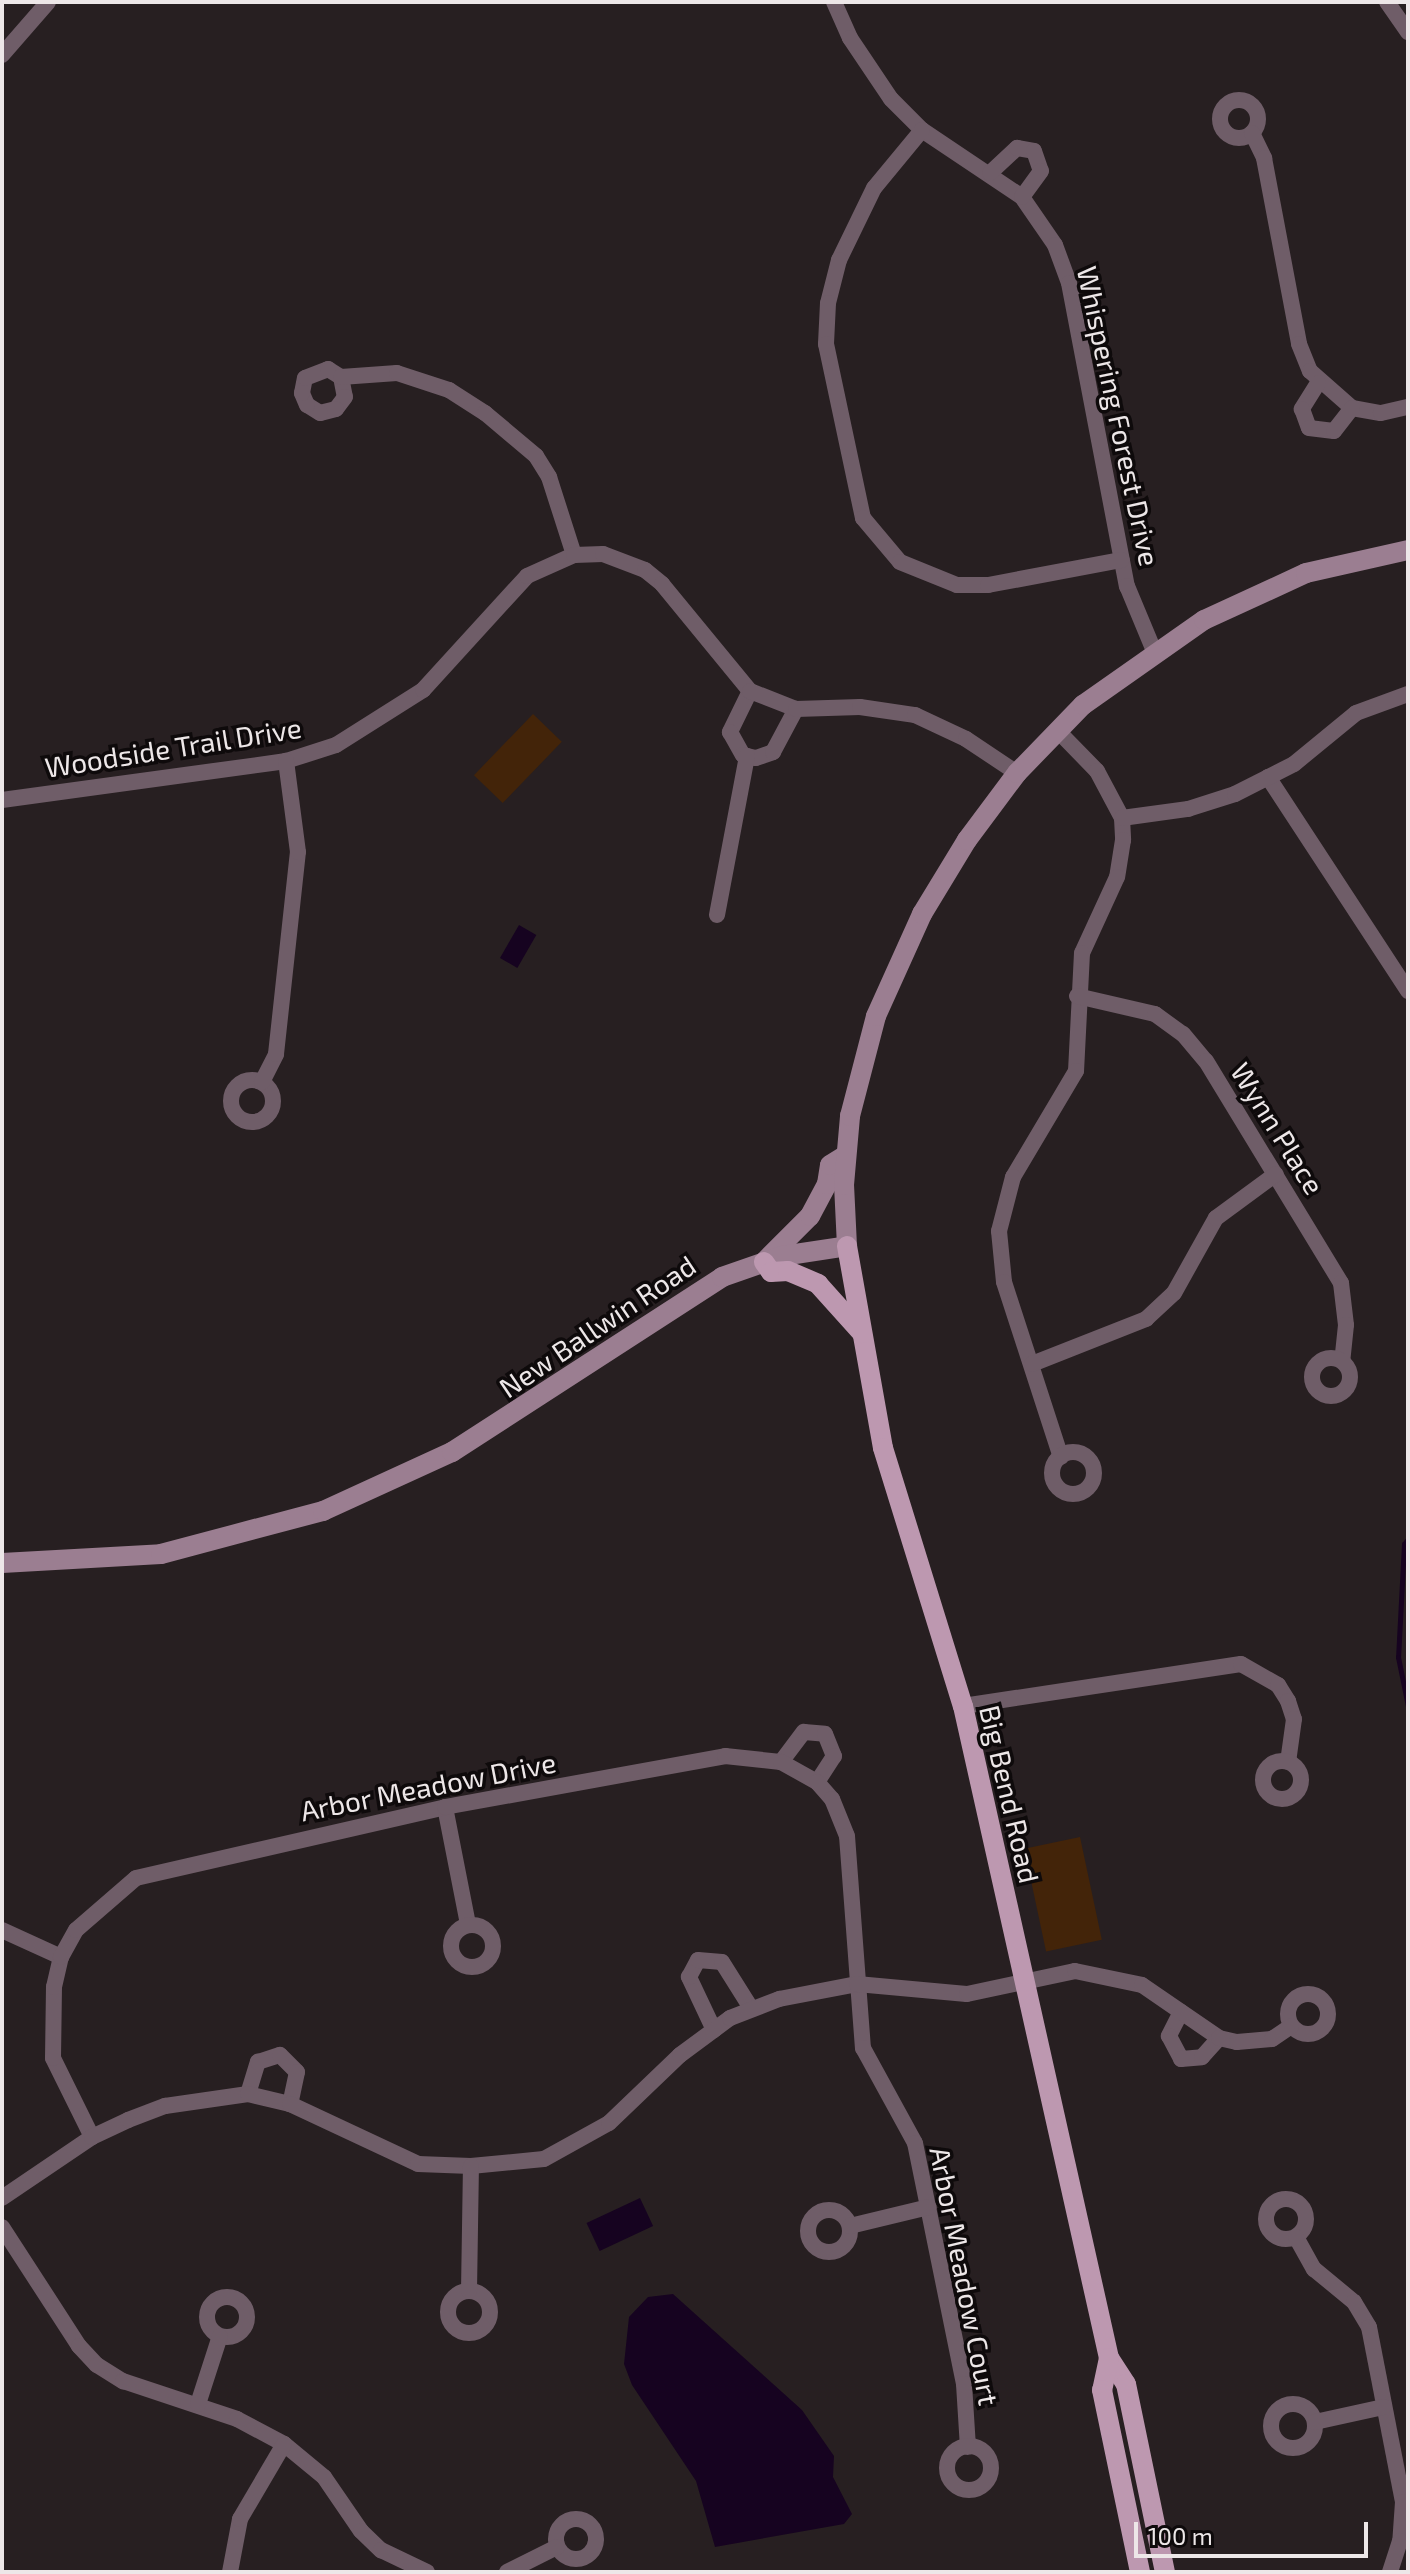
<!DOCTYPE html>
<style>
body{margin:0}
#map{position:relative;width:1410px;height:2574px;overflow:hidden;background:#271f21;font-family:"Exo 2",sans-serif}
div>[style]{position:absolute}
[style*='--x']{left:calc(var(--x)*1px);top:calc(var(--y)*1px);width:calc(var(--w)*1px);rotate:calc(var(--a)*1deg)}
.green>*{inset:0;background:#432409;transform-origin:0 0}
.water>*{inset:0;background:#160320;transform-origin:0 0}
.stream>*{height:5px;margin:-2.5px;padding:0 2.5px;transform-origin:2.5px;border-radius:2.5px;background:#160320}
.street>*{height:16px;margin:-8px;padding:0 8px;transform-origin:8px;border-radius:8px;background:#6f5d68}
.street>.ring{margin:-8px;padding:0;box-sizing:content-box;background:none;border:16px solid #6f5d68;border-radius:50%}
.secondary>*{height:20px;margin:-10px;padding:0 10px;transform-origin:10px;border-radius:10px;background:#9b7e91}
.primary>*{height:20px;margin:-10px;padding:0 10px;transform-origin:10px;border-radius:10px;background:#bd98b0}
span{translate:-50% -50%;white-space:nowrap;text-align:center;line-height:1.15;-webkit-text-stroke:7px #0e0a0b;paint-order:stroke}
.street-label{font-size:28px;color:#ede7e8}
.frame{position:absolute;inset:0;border:4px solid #ede7e8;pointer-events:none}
.scale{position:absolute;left:1134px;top:2522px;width:234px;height:36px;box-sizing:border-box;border:4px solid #ede7e8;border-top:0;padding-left:10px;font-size:24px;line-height:28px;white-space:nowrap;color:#ede7e8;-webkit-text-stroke:6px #0e0a0b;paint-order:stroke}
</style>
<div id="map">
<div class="green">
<div style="left:533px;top:714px;width:40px;height:85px;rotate:44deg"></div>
<div style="left:1080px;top:1837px;width:105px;height:57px;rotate:78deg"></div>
</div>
<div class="water">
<div style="left:519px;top:925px;width:20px;height:38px;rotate:30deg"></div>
<div style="left:640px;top:2198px;width:31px;height:59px;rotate:65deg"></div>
<div style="clip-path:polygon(673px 2294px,802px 2410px,834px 2456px,833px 2477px,852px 2514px,844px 2524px,715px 2547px,696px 2481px,632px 2385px,624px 2364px,629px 2317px,648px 2297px)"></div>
</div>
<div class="stream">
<div style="--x:1408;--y:1539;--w:6;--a:129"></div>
<div style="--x:1404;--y:1544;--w:113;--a:93"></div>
<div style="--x:1398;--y:1657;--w:50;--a:78.5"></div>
</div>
<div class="street">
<div style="--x:834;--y:2;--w:39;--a:66"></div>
<div style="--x:850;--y:38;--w:73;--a:56.1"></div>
<div style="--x:891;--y:99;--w:44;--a:45"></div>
<div style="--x:922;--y:130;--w:120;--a:33.8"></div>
<div style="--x:1022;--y:197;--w:58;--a:55.5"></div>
<div style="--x:1055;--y:245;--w:40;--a:69.8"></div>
<div style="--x:1069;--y:283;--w:309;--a:79.2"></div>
<div style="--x:1127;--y:586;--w:70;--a:67.4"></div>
<div style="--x:1387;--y:2;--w:37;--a:55"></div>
<div style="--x:2;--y:55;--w:70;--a:-49"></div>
<div class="ring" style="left:1220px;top:100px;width:22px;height:22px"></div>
<div style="--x:922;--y:130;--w:75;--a:129.6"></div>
<div style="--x:874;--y:188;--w:80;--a:115.9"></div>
<div style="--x:839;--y:260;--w:44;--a:104.3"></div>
<div style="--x:828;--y:303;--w:41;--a:92.8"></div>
<div style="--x:826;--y:344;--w:178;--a:78"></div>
<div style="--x:863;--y:518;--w:57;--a:49.9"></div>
<div style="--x:900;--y:562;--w:61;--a:22"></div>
<div style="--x:957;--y:585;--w:31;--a:0"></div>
<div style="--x:988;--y:585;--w:136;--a:-10.6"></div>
<div style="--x:1252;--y:133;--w:28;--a:64"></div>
<div style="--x:1264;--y:158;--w:189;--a:79.3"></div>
<div style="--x:1299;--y:344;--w:29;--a:68"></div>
<div style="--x:1310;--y:371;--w:56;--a:41.4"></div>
<div style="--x:1352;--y:408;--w:29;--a:10"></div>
<div style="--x:1381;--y:413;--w:28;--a:-13"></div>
<div style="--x:990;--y:173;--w:37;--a:-43"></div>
<div style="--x:1017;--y:148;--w:17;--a:10"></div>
<div style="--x:1034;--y:151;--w:21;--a:71"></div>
<div style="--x:1041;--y:171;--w:32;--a:126"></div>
<div style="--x:341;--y:377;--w:20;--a:79"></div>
<div style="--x:345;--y:397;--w:15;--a:127"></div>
<div style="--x:336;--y:409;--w:16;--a:166"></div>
<div style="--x:320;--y:413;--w:15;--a:-148"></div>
<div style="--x:307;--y:405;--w:13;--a:-113"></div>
<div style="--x:302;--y:393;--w:15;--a:-79"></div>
<div style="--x:305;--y:378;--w:25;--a:-21"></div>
<div style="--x:328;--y:369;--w:15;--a:32"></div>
<div style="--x:341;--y:377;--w:56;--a:-4.1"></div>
<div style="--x:397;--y:373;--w:55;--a:18.1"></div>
<div style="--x:449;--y:390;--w:43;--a:32.6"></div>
<div style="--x:485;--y:413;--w:67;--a:40.1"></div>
<div style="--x:536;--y:456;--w:25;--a:58"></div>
<div style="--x:549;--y:477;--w:82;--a:72.2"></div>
<div style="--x:1318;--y:383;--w:31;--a:122"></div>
<div style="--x:1302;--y:409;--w:20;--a:70"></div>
<div style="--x:1309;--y:428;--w:25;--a:7"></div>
<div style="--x:1334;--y:431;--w:29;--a:-52"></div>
<div style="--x:750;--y:691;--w:46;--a:116"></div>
<div style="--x:730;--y:732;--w:26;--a:61"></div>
<div style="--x:743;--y:755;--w:13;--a:13"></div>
<div style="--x:756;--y:758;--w:18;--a:-19"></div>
<div style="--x:773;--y:752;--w:49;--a:-61.9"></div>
<div style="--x:1057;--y:730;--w:57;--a:45.7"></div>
<div style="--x:1097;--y:771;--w:53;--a:62"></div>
<div style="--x:1122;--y:818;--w:22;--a:87"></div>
<div style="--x:1123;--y:840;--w:37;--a:99"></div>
<div style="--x:1117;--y:877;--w:84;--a:114.7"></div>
<div style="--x:1082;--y:953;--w:118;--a:92.9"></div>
<div style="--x:1076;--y:1071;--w:123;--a:120.7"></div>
<div style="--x:1013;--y:1177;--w:56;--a:104.5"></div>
<div style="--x:999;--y:1231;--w:51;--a:84.4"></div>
<div style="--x:1004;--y:1282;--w:184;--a:72"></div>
<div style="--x:1268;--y:777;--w:256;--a:56.8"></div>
<div style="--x:2;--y:800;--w:287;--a:-7.8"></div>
<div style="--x:286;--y:761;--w:52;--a:-17.7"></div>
<div style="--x:336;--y:745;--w:103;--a:-32.3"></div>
<div style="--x:423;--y:690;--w:154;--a:-47.6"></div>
<div style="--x:527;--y:576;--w:51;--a:-24.1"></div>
<div style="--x:574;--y:555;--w:29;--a:-2"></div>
<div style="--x:603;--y:554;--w:45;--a:20.9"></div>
<div style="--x:645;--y:570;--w:22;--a:39"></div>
<div style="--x:662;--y:584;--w:139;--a:50.6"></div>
<div style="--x:750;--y:691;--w:49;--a:21.4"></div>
<div style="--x:796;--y:709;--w:64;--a:-1.8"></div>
<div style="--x:860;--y:707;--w:56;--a:8.3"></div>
<div style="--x:915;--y:715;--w:56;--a:25.2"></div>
<div style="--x:966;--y:739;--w:61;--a:33.7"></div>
<div style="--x:1122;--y:818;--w:67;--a:-7.8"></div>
<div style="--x:1188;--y:809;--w:49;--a:-17.7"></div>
<div style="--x:1235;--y:794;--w:66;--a:-27"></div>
<div style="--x:1294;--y:764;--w:80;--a:-39.4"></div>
<div style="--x:1356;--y:713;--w:55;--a:-20.1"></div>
<div style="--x:717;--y:915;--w:162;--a:-79.3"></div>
<div style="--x:1077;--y:996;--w:80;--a:13"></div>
<div style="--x:1155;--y:1014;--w:34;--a:36"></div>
<div style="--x:1183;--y:1034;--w:35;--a:50"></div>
<div style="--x:1206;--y:1061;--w:260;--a:58.7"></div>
<div style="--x:1341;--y:1283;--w:42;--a:83.2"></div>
<div style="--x:1346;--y:1325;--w:36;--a:96"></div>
<div class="ring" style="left:231px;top:1080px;width:26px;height:26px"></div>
<div style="--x:262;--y:1082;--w:31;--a:-63"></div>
<div style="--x:276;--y:1054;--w:203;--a:-83.8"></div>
<div style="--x:298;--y:852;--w:92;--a:-97.5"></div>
<div class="ring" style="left:1312px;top:1358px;width:22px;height:22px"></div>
<div style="--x:1032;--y:1364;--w:123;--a:-21.5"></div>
<div style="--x:1146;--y:1319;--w:38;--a:-43"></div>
<div style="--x:1174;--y:1293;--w:86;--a:-60.8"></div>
<div style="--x:1216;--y:1218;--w:74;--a:-36.3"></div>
<div class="ring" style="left:1052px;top:1452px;width:26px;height:26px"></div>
<div style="--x:963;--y:1706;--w:281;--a:-8.6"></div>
<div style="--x:1241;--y:1664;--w:43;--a:29.6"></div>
<div style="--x:1278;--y:1685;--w:19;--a:58"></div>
<div style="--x:1288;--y:1701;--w:19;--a:72"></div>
<div style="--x:1294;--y:1719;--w:43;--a:97.9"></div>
<div class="ring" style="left:1263px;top:1761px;width:22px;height:22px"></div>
<div style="--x:781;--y:1762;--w:38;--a:-53"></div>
<div style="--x:804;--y:1732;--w:21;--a:5"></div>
<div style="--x:825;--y:1734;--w:24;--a:68"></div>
<div style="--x:834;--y:1756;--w:31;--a:123"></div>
<div style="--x:445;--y:1807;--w:119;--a:78.9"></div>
<div class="ring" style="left:451px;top:1925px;width:26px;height:26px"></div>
<div style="--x:2;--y:1930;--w:65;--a:24.6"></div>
<div class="ring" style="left:1288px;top:1994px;width:24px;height:24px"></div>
<div style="--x:1181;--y:2012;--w:27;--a:117"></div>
<div style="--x:1169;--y:2036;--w:26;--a:62"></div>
<div style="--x:1181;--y:2059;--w:21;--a:-5"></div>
<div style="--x:1202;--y:2057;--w:25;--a:-48"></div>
<div style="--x:714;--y:2030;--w:59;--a:-115.3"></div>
<div style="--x:689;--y:1977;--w:19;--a:-62"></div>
<div style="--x:698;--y:1960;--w:24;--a:5"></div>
<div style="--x:722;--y:1962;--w:54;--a:57.8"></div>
<div style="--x:248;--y:2094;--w:34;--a:-73"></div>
<div style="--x:258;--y:2062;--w:23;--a:-18"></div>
<div style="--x:280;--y:2055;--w:24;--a:45"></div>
<div style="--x:297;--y:2072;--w:33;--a:102"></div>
<div style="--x:92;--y:2137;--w:88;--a:-116.3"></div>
<div style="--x:53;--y:2058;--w:71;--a:-89.2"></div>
<div style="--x:54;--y:1987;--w:31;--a:-77"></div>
<div style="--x:61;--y:1957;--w:31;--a:-61"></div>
<div style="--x:76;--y:1930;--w:79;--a:-40.9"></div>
<div style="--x:136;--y:1878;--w:317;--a:-12.9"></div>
<div style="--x:445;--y:1807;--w:285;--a:-10.3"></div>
<div style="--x:725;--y:1756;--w:56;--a:6.1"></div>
<div style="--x:781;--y:1762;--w:41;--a:29.1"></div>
<div style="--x:817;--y:1782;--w:23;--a:49"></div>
<div style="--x:832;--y:1799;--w:40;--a:68"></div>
<div style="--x:847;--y:1836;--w:213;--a:85.7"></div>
<div style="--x:863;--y:2048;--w:108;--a:61.3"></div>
<div style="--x:915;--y:2143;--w:246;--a:78.5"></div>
<div style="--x:964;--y:2384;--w:63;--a:86.4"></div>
<div style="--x:2;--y:2198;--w:109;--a:-34.1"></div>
<div style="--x:92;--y:2137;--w:40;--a:-25"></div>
<div style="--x:128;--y:2120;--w:40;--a:-21"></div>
<div style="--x:165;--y:2106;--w:84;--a:-8.2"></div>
<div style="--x:248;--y:2094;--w:43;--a:13.4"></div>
<div style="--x:290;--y:2104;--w:141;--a:25.1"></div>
<div style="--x:418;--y:2164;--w:53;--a:2.2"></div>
<div style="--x:471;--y:2166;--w:73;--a:-5.5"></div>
<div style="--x:544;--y:2159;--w:74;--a:-29"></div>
<div style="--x:609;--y:2123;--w:98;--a:-43.8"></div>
<div style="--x:680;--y:2055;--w:62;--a:-36.5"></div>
<div style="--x:730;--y:2018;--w:53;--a:-21.2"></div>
<div style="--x:779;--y:1999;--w:79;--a:-10.9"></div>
<div style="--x:857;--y:1984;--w:110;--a:5.2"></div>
<div style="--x:967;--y:1994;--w:110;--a:-12"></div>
<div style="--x:1075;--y:1971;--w:68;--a:11.8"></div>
<div style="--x:1142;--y:1985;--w:93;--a:34.5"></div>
<div style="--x:1219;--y:2038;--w:18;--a:13"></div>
<div style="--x:1237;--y:2042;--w:35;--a:-5"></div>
<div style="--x:1272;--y:2039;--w:23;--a:-34"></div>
<div class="ring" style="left:1266px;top:2199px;width:24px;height:24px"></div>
<div class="ring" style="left:808px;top:2210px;width:26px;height:26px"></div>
<div style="--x:850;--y:2226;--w:81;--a:-13.5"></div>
<div style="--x:2;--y:2227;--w:142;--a:57.1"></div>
<div style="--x:79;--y:2346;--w:26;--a:47"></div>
<div style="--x:97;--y:2365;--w:31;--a:32"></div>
<div style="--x:123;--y:2381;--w:120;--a:18.4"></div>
<div style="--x:237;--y:2419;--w:53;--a:28"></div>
<div style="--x:284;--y:2444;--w:52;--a:39.5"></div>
<div style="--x:324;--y:2477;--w:65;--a:55.6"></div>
<div style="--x:361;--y:2531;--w:28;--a:44"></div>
<div style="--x:381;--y:2550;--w:51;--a:25.6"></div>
<div style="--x:1296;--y:2237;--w:37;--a:61"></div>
<div style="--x:1314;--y:2269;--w:52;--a:39.5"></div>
<div style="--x:1354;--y:2302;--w:29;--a:59"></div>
<div style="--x:1369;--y:2327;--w:178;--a:79"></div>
<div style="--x:1403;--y:2502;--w:39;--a:94"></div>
<div style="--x:1400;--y:2541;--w:33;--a:108"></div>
<div class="ring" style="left:448px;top:2291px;width:26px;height:26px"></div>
<div style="--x:469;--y:2291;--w:125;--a:-89.1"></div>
<div class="ring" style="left:207px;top:2297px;width:24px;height:24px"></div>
<div style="--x:198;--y:2404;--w:71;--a:-72.1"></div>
<div class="ring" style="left:1271px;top:2404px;width:28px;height:28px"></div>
<div style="--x:1315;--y:2422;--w:70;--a:-12.4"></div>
<div class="ring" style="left:947px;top:2446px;width:28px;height:28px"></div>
<div class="ring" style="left:556px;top:2519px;width:24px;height:24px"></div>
<div style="--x:230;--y:2572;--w:54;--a:-79.3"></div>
<div style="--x:240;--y:2519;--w:87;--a:-59.6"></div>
<div style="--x:507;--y:2572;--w:56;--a:-26.6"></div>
</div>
<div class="secondary">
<div style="--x:766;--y:1260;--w:62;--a:-45"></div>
<div style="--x:810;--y:1216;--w:36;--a:-62"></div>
<div style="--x:827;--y:1184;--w:19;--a:-81"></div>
<div style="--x:830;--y:1165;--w:19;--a:-32"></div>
<div style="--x:2;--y:1563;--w:159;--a:-3.2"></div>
<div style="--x:161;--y:1554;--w:168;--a:-14.9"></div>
<div style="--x:323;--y:1511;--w:142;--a:-24.6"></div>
<div style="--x:452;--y:1452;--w:322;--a:-32.9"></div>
<div style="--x:722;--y:1277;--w:64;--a:-19.3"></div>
<div style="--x:782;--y:1256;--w:66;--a:-8.7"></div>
<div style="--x:847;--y:1246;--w:61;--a:-92.8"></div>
<div style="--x:844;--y:1185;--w:69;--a:-85"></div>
<div style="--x:850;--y:1116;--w:103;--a:-75.4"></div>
<div style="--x:876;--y:1016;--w:112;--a:-65.7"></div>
<div style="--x:922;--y:914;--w:87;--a:-58.7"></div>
<div style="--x:967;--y:840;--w:84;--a:-53.3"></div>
<div style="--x:1017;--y:773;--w:95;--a:-45.9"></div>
<div style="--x:1083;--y:705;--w:148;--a:-35.1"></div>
<div style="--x:1204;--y:620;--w:112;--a:-24.7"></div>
<div style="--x:1306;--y:573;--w:105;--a:-12.7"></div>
</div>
<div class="primary">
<div style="--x:847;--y:1246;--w:205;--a:79.9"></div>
<div style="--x:883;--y:1448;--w:270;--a:72.8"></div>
<div style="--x:963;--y:1706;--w:668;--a:77.38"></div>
<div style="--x:1109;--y:2358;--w:31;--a:57"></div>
<div style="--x:1126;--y:2384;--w:192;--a:78.3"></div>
<div style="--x:764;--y:1262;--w:12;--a:55"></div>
<div style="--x:771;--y:1272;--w:17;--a:-3"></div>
<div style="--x:788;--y:1271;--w:33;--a:23"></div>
<div style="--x:818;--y:1284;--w:66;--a:48.1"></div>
<div style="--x:1109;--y:2358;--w:33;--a:102"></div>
<div style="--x:1102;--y:2390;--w:186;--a:78.2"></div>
</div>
<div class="street-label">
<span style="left:1119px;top:416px;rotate:78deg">Whispering Forest Drive</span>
<span style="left:173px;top:747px;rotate:-9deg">Woodside Trail Drive</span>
<span style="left:1278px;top:1128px;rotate:58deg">Wynn Place</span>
<span style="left:597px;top:1326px;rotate:-34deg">New Ballwin Road</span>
<span style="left:428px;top:1786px;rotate:-11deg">Arbor Meadow Drive</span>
<span style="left:1010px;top:1794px;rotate:77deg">Big Bend Road</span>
<span style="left:965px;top:2276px;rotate:79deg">Arbor Meadow Court</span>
</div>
<div class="frame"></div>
<div class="scale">100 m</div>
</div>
